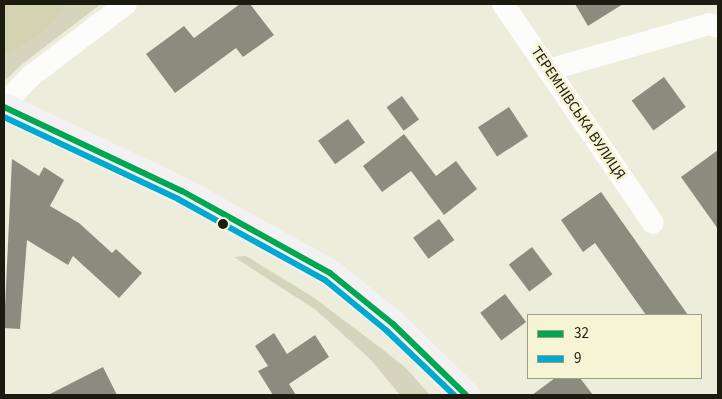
<!DOCTYPE html>
<meta charset="utf-8">
<style>
body{margin:0}
#map{position:relative;width:722px;height:399px;overflow:hidden;background:#ededdc;font-family:"Source Sans 3",sans-serif}
div>[style]{position:absolute}
[style*='--x']{left:calc(var(--x)*1px);top:calc(var(--y)*1px);width:calc(var(--w)*1px);rotate:calc(var(--a)*1deg)}
.green>*{inset:0;background:#d5d5bd}
.forest>*{inset:0;background:#d4d3b1}
.building>*{inset:0;background:#8c8c7e;transform-origin:0 0}
.street>*{height:22px;margin:-11px;padding:0 11px;transform-origin:11px;border-radius:11px;background:#fcfcfa}
.secondary>*{height:28px;margin:-14px;padding:0 14px;transform-origin:14px;border-radius:14px;background:#f4f1f2}
.bus-1>*{height:6px;margin:-3px;padding:0 3px;transform-origin:3px;border-radius:3px;background:#00a651}
.bus-2>*{height:6px;margin:-3px;padding:0 3px;transform-origin:3px;border-radius:3px;background:#00a9ce}
.dots>*{width:14px;height:14px;translate:-50% -50%;box-sizing:border-box;border:2px solid #f5f4d4;border-radius:50%}
span{translate:-50% -50%;white-space:nowrap;text-align:center;line-height:1.15;-webkit-text-stroke:5px #f5f4d4;paint-order:stroke}
.street-label{font-size:15px;color:#1b1b0f}
.frame{position:absolute;inset:0;border:5px solid #1b1b0f;pointer-events:none}
.legend{position:absolute;left:527px;top:314px;width:175px;height:65px;box-sizing:border-box;background:#f5f4d4;border:1px solid #9e9d85;margin:0;padding:6px 9px;list-style:none;font-size:15px;color:#1b1b0f}
.legend li{display:flex;align-items:center;gap:10px;height:25px}
.legend b{width:25px;border:1px solid #9e9d85}
</style>
<div id="map">
<div class="green">
<div style="clip-path:polygon(4px 4px,101px 4px,21px 65px,7px 79px,4px 77px)"></div>
<div style="clip-path:polygon(246px 256px,313px 297px,382px 349px,406px 368px,430px 395px,400px 395px,370px 359px,316px 310px,234px 257px)"></div>
</div>
<div class="forest">
<div style="clip-path:polygon(4px 4px,67px 4px,44px 32px,7px 54px,4px 52px)"></div>
</div>
<div class="building">
<div style="clip-path:polygon(240px 4px,250px 4px,274px 35px,243px 57px,236px 48px,175px 93px,146px 54px,184px 26px,194px 38px)"></div>
<div style="clip-path:polygon(575px 4px,623px 4px,588px 26px)"></div>
<div style="left:664px;top:77px;width:37px;height:40px;rotate:54deg"></div>
<div style="left:402px;top:96px;width:29px;height:19px;rotate:54deg"></div>
<div style="left:509px;top:107px;width:35px;height:37px;rotate:57deg"></div>
<div style="left:348px;top:119px;width:29px;height:37px;rotate:54deg"></div>
<div style="clip-path:polygon(404px 134px,436px 176px,456px 161px,477px 189px,444px 215px,411px 171px,382px 192px,363px 166px)"></div>
<div style="clip-path:polygon(718px 150px,718px 229px,681px 177px)"></div>
<div style="clip-path:polygon(12px 159px,39px 176px,44px 167px,64px 180px,50px 206px,79px 223px,112px 253px,116px 249px,142px 273px,119px 298px,73px 256px,68px 265px,27px 240px,20px 329px,4px 328px)"></div>
<div style="clip-path:polygon(601px 192px,688px 315px,646px 315px,595px 243px,583px 252px,561px 220px)"></div>
<div style="left:439px;top:219px;width:26px;height:32px;rotate:54deg"></div>
<div style="left:532px;top:247px;width:34px;height:29px;rotate:53deg"></div>
<div style="left:505px;top:294px;width:35px;height:31px;rotate:53deg"></div>
<div style="clip-path:polygon(274px 333px,287px 354px,315px 335px,329px 357px,289px 384px,296px 395px,273px 395px,258px 371px,268px 366px,255px 346px)"></div>
<div style="clip-path:polygon(103px 367px,117px 395px,48px 395px)"></div>
<div style="clip-path:polygon(555px 378px,580px 378px,593px 395px,532px 395px)"></div>
</div>
<div class="street">
<div style="--x:503;--y:4;--w:265;--a:55.6"></div>
<div style="--x:548;--y:70;--w:167;--a:-15.9"></div>
<div style="--x:709;--y:24;--w:9;--a:18"></div>
<div style="--x:4;--y:104;--w:39;--a:-46"></div>
<div style="--x:31;--y:76;--w:119;--a:-37.2"></div>
</div>
<div class="secondary">
<div style="--x:4;--y:107;--w:197;--a:25.3"></div>
<div style="--x:182;--y:191;--w:169;--a:29"></div>
<div style="--x:330;--y:273;--w:81;--a:39"></div>
<div style="--x:393;--y:324;--w:102;--a:44.2"></div>
</div>
<div class="bus-1">
<div style="--x:4;--y:107;--w:197;--a:25.3"></div>
<div style="--x:182;--y:191;--w:169;--a:29"></div>
<div style="--x:330;--y:273;--w:81;--a:39"></div>
<div style="--x:393;--y:324;--w:102;--a:44.2"></div>
</div>
<div class="bus-2">
<div style="--x:4;--y:117;--w:192;--a:25.2"></div>
<div style="--x:178;--y:199;--w:168;--a:28.9"></div>
<div style="--x:325;--y:280;--w:80;--a:39.4"></div>
<div style="--x:387;--y:331;--w:93;--a:43.7"></div>
</div>
<div class="dots">
<div style="left:223px;top:224px;background:#1b1b0f"></div>
</div>
<div class="street-label">
<span style="left:578px;top:113px;rotate:56deg">ТЕРЕМНІВСЬКА ВУЛИЦЯ</span>
</div>
<div class="frame"></div>
<ul class="legend">
<li><b style="height:6px;background:#00a651"></b>32</li>
<li><b style="height:6px;background:#00a9ce"></b>9</li>
</ul>
</div>
